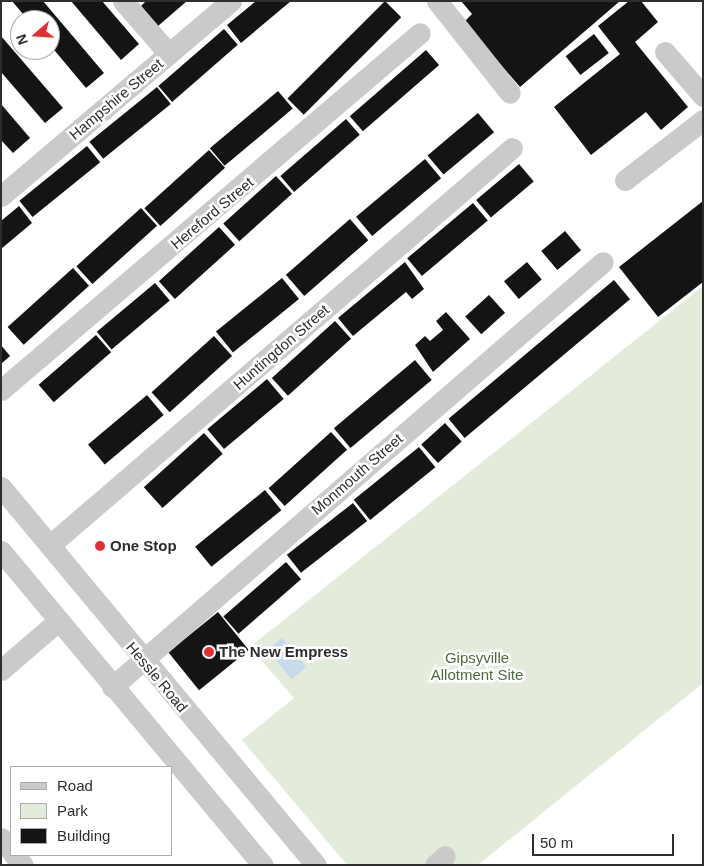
<!DOCTYPE html>
<style>
body{margin:0}
#map{position:relative;width:704px;height:866px;overflow:hidden;background:#fff;font-family:Helvetica,sans-serif}
div>[style]{position:absolute}
[style*='--x']{left:calc(var(--x)*1px);top:calc(var(--y)*1px);width:calc(var(--w)*1px);rotate:calc(var(--a)*1deg)}
.green>*{inset:0;background:#e3ebdb}
.water>*{inset:0;background:#c6dcec;transform-origin:0 0}
.building>*{inset:0;background:#141414;transform-origin:0 0}
.minor>*{height:21px;margin:-10.5px;padding:0 10.5px;transform-origin:10.5px;border-radius:10.5px;background:#cacaca}
.dots>*{width:14px;height:14px;translate:-50% -50%;box-sizing:border-box;border:2px solid #fff;border-radius:50%}
span{translate:-50% -50%;white-space:nowrap;text-align:center;line-height:1.15;-webkit-text-stroke:5px #fff;paint-order:stroke}
.street-label{font-size:15px;color:#2d2d2d}
.poi-label{font-size:15px;color:#2d2d2d;font-weight:700}
.left{translate:0 -50%;text-align:left}
.park-label{font-size:15px;color:#4e6a3a}
.frame{position:absolute;inset:0;border:2px solid #2d2d2d;pointer-events:none}
.legend{position:absolute;left:10px;top:766px;width:162px;height:90px;box-sizing:border-box;background:#fff;border:1px solid #ababab;margin:0;padding:6px 9px;list-style:none;font-size:15px;color:#2d2d2d}
.legend li{display:flex;align-items:center;gap:10px;height:25px}
.legend b{width:25px;border:1px solid #ababab}
.north{position:absolute;left:10px;top:10px;width:50px;height:50px;box-sizing:border-box;background:#fff;border:1px solid #ababab;border-radius:50%;rotate:251deg;font-size:14px;font-weight:700;line-height:20px;text-align:center;color:#2d2d2d}
.north::after{content:'';display:block;margin:auto;width:18px;height:22px;background:#e72d32;clip-path:polygon(50% 0,100% 100%,50% 72%,0 100%)}
.scale{position:absolute;left:532px;top:834px;width:142px;height:22px;box-sizing:border-box;border:2px solid #2d2d2d;border-top:0;padding-left:6px;font-size:15px;line-height:18px;white-space:nowrap;color:#2d2d2d;-webkit-text-stroke:4px #fff;paint-order:stroke}
</style>
<div id="map">
<div class="green">
<div style="clip-path:polygon(703px 286px,703px 683px,478px 865px,347px 865px,242px 740px,294px 698px,250px 647px)"></div>
</div>
<div class="water">
<div style="left:282px;top:638px;width:38px;height:19px;rotate:50deg"></div>
</div>
<div class="building">
<div style="clip-path:polygon(12px 1px,43px 1px,104px 73px,86px 88px,50px 45px,50px 20px,28px 20px)"></div>
<div style="clip-path:polygon(71px 1px,102px 1px,139px 44px,121px 60px)"></div>
<div style="clip-path:polygon(146px 1px,187px 1px,158px 26px,141px 6px)"></div>
<div style="clip-path:polygon(256px 1px,291px 1px,241px 43px,227px 25px)"></div>
<div style="left:385px;top:1px;width:23px;height:138px;rotate:45deg"></div>
<div style="clip-path:polygon(461px 1px,620px 1px,520px 87px,464px 22px,472px 14px)"></div>
<div style="clip-path:polygon(629px 1px,641px 1px,658px 22px,635px 42px,688px 107px,661px 130px,646px 112px,591px 155px,554px 107px,620px 54px,598px 26px)"></div>
<div style="left:224px;top:29px;width:21px;height:87px;rotate:49deg"></div>
<div style="left:594px;top:34px;width:24px;height:36px;rotate:52deg"></div>
<div style="clip-path:polygon(1px 36px,63px 108px,45px 123px,1px 72px)"></div>
<div style="left:426px;top:50px;width:20px;height:101px;rotate:49deg"></div>
<div style="left:157px;top:87px;width:22px;height:87px;rotate:51deg"></div>
<div style="left:278px;top:91px;width:23px;height:89px;rotate:50deg"></div>
<div style="clip-path:polygon(1px 104px,30px 138px,13px 153px,1px 140px)"></div>
<div style="left:478px;top:113px;width:25px;height:66px;rotate:50deg"></div>
<div style="left:346px;top:119px;width:21px;height:87px;rotate:49deg"></div>
<div style="left:87px;top:146px;width:21px;height:87px;rotate:51deg"></div>
<div style="left:209px;top:150px;width:24px;height:87px;rotate:48deg"></div>
<div style="left:425px;top:159px;width:25px;height:90px;rotate:50deg"></div>
<div style="left:519px;top:164px;width:23px;height:56px;rotate:50deg"></div>
<div style="left:276px;top:176px;width:24px;height:71px;rotate:48deg"></div>
<div style="clip-path:polygon(703px 201px,703px 282px,658px 317px,619px 267px)"></div>
<div style="left:473px;top:203px;width:23px;height:86px;rotate:50deg"></div>
<div style="clip-path:polygon(19px 206px,32px 223px,1px 249px,1px 221px)"></div>
<div style="left:141px;top:208px;width:24px;height:87px;rotate:48deg"></div>
<div style="left:350px;top:219px;width:28px;height:85px;rotate:49deg"></div>
<div style="left:219px;top:227px;width:24px;height:81px;rotate:48deg"></div>
<div style="left:565px;top:231px;width:25px;height:31px;rotate:50deg"></div>
<div style="clip-path:polygon(405px 262px,424px 289px,412px 299px,406px 292px,353px 336px,338px 318px)"></div>
<div style="left:527px;top:262px;width:23px;height:30px;rotate:50deg"></div>
<div style="left:73px;top:268px;width:24px;height:88px;rotate:48deg"></div>
<div style="left:282px;top:278px;width:27px;height:85px;rotate:51deg"></div>
<div style="left:614px;top:280px;width:25px;height:216px;rotate:50deg"></div>
<div style="left:155px;top:283px;width:23px;height:76px;rotate:50deg"></div>
<div style="left:489px;top:295px;width:24px;height:32px;rotate:48deg"></div>
<div style="clip-path:polygon(446px 312px,470px 339px,433px 372px,415px 345px,425px 336px,430px 341px,443px 330px,436px 321px)"></div>
<div style="left:335px;top:321px;width:24px;height:85px;rotate:48deg"></div>
<div style="left:96px;top:335px;width:23px;height:76px;rotate:49deg"></div>
<div style="left:214px;top:336px;width:27px;height:84px;rotate:48deg"></div>
<div style="clip-path:polygon(1px 345px,10px 356px,1px 364px)"></div>
<div style="left:415px;top:360px;width:26px;height:106px;rotate:50deg"></div>
<div style="left:267px;top:379px;width:26px;height:78px;rotate:50deg"></div>
<div style="left:147px;top:395px;width:26px;height:77px;rotate:50deg"></div>
<div style="left:445px;top:423px;width:25px;height:32px;rotate:48deg"></div>
<div style="left:331px;top:432px;width:24px;height:84px;rotate:48deg"></div>
<div style="left:204px;top:433px;width:28px;height:81px;rotate:48deg"></div>
<div style="left:419px;top:447px;width:26px;height:84px;rotate:51deg"></div>
<div style="left:265px;top:490px;width:26px;height:90px;rotate:51deg"></div>
<div style="left:353px;top:503px;width:23px;height:84px;rotate:52deg"></div>
<div style="left:286px;top:562px;width:23px;height:83px;rotate:49deg"></div>
<div style="left:218px;top:612px;width:49px;height:64px;rotate:51deg"></div>
</div>
<div class="minor">
<div style="--x:123;--y:1;--w:70;--a:49"></div>
<div style="--x:437;--y:1;--w:117;--a:51.6"></div>
<div style="--x:665;--y:52;--w:58;--a:49.2"></div>
<div style="--x:625;--y:180;--w:98;--a:-37.6"></div>
<div style="--x:1;--y:196;--w:302;--a:-40.3"></div>
<div style="--x:1;--y:390;--w:550;--a:-40.43"></div>
<div style="--x:1;--y:487;--w:492;--a:50.2"></div>
<div style="--x:50;--y:545;--w:609;--a:-40.67"></div>
<div style="--x:1;--y:551;--w:409;--a:50.2"></div>
<div style="--x:1;--y:670;--w:74;--a:-40.6"></div>
<div style="--x:112;--y:687;--w:649;--a:-40.88"></div>
<div style="--x:1;--y:838;--w:16;--a:52"></div>
<div style="--x:14;--y:855;--w:13;--a:48"></div>
<div style="--x:435;--y:865;--w:13;--a:-42"></div>
</div>
<div class="dots">
<div style="left:100px;top:546px;background:#e72d32"></div>
<div style="left:209px;top:652px;background:#e72d32"></div>
</div>
<div class="street-label">
<span style="left:116px;top:99px;rotate:-40deg">Hampshire Street</span>
<span style="left:212px;top:213px;rotate:-40deg">Hereford Street</span>
<span style="left:281px;top:347px;rotate:-41deg">Huntingdon Street</span>
<span style="left:357px;top:474px;rotate:-41deg">Monmouth Street</span>
<span style="left:157px;top:677px;rotate:50deg">Hessle Road</span>
</div>
<div class="poi-label">
<span class="left" style="left:110px;top:546px">One Stop</span>
<span class="left" style="left:219px;top:652px">The New Empress</span>
</div>
<div class="park-label">
<span style="left:477px;top:666px">Gipsyville<br>Allotment Site</span>
</div>
<div class="frame"></div>
<ul class="legend">
<li><b style="height:6px;background:#cacaca"></b>Road</li>
<li><b style="height:14px;background:#e3ebdb"></b>Park</li>
<li><b style="height:14px;background:#141414"></b>Building</li>
</ul>
<div class="north">N</div>
<div class="scale">50 m</div>
</div>
